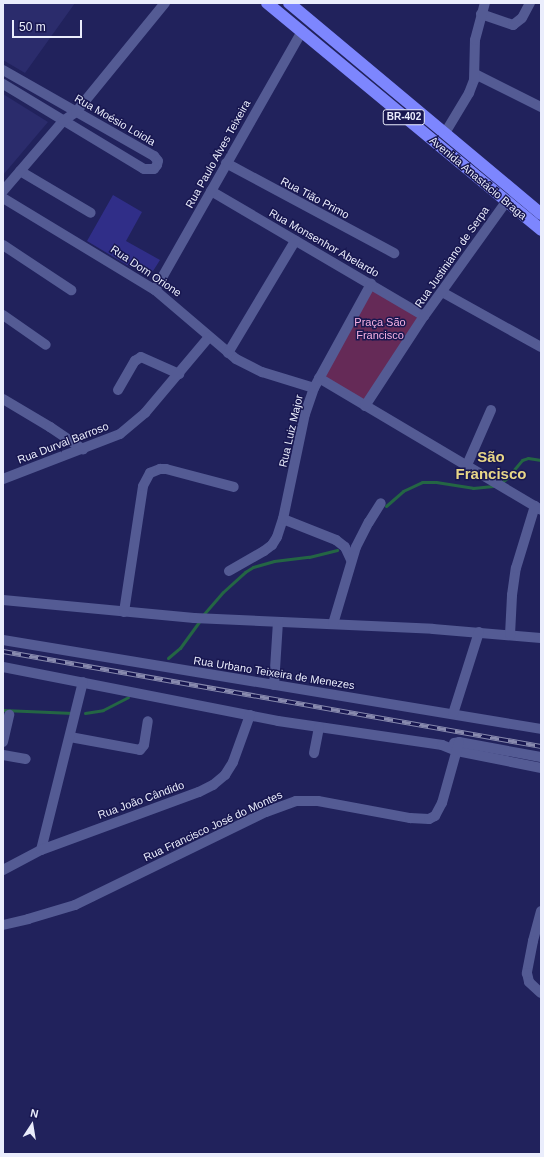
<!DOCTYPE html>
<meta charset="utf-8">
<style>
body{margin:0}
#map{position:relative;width:544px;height:1157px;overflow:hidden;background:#21225c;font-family:Arial,sans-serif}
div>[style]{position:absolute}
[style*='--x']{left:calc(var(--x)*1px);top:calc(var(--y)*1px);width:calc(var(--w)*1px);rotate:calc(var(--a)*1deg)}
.built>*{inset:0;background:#2b2c6c}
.green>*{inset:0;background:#652a57;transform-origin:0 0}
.stream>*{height:3px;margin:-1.5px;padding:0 1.5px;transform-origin:1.5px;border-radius:1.5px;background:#246644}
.building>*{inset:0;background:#302e88}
.minor>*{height:10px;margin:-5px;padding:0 5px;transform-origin:5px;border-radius:5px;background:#545b94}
.major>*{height:12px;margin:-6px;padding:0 6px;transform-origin:6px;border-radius:6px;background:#7d86fe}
.rail>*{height:4.5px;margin-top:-2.25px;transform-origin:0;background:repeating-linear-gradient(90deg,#181750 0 9px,#888aae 0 18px);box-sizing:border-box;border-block:1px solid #888aae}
span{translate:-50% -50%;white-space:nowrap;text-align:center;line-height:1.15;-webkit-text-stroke:3px #181750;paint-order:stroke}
.shield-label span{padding:1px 3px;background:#181750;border:1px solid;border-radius:3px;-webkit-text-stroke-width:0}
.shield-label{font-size:10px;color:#eaedfc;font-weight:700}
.street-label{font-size:11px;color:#eaedfc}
.park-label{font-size:11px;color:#f8b1e3}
.district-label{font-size:15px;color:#e8d688;font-weight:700}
.frame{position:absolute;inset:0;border:4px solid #eaedfc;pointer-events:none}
.north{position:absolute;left:12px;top:1105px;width:40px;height:40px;-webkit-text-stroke:3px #181750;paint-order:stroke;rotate:12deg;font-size:11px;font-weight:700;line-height:16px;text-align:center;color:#eaedfc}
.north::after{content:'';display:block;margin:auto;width:14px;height:18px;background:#eaedfc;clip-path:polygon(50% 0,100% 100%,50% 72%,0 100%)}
.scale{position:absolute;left:12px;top:20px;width:70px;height:18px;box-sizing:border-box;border:2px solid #eaedfc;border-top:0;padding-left:5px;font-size:12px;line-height:14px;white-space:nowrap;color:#eaedfc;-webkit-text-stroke:3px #181750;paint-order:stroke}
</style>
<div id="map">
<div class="built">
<div style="clip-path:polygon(3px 3px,75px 3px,25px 73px,3px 60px)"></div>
<div style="clip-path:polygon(3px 94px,48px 122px,3px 175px)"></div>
</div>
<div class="green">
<div style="left:371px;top:284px;width:62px;height:107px;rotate:31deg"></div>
</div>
<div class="stream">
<div style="--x:501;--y:483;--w:8;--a:-40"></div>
<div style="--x:507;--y:478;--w:23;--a:-50"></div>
<div style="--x:522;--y:460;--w:6;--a:-18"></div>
<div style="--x:528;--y:458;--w:13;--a:9"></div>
<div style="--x:386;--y:506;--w:23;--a:-41"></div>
<div style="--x:403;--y:491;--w:21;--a:-25"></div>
<div style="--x:422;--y:482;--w:14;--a:0"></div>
<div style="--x:436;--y:482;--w:37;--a:9"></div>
<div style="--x:473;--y:488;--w:20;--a:-6"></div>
<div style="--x:203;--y:615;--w:30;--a:-49"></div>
<div style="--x:223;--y:592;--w:30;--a:-42"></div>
<div style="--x:245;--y:572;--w:9;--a:-32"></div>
<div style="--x:253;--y:567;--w:22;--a:-16"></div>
<div style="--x:274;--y:561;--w:35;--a:-7"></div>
<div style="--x:309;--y:557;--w:29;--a:-14"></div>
<div style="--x:168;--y:658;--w:16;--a:-40"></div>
<div style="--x:180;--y:648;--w:34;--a:-54"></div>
<div style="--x:3;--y:710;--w:70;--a:2.5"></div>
<div style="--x:85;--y:713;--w:18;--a:-9"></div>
<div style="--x:103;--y:710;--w:28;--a:-27"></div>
</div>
<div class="building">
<div style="clip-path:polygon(113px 195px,142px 212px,126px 241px,160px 260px,153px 271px,136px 261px,132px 268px,87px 241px)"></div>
</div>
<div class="minor">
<div style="--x:481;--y:14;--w:34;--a:19"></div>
<div style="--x:513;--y:25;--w:11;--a:-38"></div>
<div style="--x:522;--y:18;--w:17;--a:-62"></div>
<div style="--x:3;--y:70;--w:174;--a:29.7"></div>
<div style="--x:154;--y:156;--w:6;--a:51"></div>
<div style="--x:158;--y:161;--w:4;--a:104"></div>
<div style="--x:157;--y:165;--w:5;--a:127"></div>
<div style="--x:154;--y:169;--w:10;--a:180"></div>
<div style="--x:144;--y:169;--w:165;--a:-148.9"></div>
<div style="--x:475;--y:74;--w:74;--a:26.6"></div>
<div style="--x:445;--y:133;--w:47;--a:-59"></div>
<div style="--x:469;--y:93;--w:14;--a:-69"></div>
<div style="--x:474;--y:80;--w:40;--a:-88.6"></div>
<div style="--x:475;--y:40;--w:38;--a:-75"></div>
<div style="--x:226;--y:163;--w:191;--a:28.2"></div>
<div style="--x:20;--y:171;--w:82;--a:30.6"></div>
<div style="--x:3;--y:191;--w:92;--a:-49.4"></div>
<div style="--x:63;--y:121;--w:16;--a:-35"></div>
<div style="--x:76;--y:112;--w:141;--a:-50.8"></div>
<div style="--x:211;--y:191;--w:247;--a:30.4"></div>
<div style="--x:3;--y:198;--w:178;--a:31.2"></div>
<div style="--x:155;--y:290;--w:106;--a:40.4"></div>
<div style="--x:236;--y:359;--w:29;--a:27"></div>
<div style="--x:262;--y:372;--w:54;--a:17.1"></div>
<div style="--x:3;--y:245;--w:82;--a:33.5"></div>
<div style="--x:155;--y:290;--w:298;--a:-60.4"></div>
<div style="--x:442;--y:292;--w:113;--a:29.1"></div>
<div style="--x:3;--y:315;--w:52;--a:34.9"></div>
<div style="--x:228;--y:353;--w:131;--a:-59.1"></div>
<div style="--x:319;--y:378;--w:258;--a:30.7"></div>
<div style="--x:118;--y:390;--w:34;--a:-60"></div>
<div style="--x:135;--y:361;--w:7;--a:-34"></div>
<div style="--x:141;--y:357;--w:42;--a:24.1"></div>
<div style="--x:3;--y:399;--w:55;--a:30.8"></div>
<div style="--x:50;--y:427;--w:40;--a:34"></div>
<div style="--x:365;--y:406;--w:108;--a:-56.8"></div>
<div style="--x:424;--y:316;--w:140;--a:-54.3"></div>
<div style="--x:467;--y:465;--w:60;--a:-66.4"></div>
<div style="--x:3;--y:479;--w:125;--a:-21"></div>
<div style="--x:120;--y:434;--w:33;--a:-40"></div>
<div style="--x:145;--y:413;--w:99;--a:-49.9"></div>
<div style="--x:283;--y:519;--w:57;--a:21.6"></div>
<div style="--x:336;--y:540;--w:11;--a:38"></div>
<div style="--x:345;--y:547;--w:14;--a:65"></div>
<div style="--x:229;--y:571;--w:40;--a:-29.7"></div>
<div style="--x:264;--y:551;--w:10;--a:-37"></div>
<div style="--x:272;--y:545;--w:9;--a:-58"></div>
<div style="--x:277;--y:537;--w:19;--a:-72"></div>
<div style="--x:283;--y:519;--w:107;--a:-78.2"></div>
<div style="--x:305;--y:414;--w:28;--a:-71"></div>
<div style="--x:314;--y:388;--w:119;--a:-61.3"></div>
<div style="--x:3;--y:600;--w:192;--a:5.4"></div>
<div style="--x:194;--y:618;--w:239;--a:2.6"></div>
<div style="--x:433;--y:629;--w:108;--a:4.8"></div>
<div style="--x:124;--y:612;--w:127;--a:-81.4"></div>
<div style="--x:143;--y:486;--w:15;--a:-62"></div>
<div style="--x:150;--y:473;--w:11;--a:-22"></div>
<div style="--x:160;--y:469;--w:6;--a:0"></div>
<div style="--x:166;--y:469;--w:70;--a:14.8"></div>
<div style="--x:333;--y:624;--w:80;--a:-73.4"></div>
<div style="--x:356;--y:547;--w:28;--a:-63"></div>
<div style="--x:369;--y:522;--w:22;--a:-58"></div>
<div style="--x:510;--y:635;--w:40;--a:-87.1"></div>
<div style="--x:512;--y:595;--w:27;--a:-82"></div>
<div style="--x:516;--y:568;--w:65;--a:-73"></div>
<div style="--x:3;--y:640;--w:545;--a:9.39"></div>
<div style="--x:3;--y:667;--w:280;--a:11.1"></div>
<div style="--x:278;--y:721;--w:166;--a:8.3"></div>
<div style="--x:442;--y:745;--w:16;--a:22"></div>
<div style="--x:457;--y:751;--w:86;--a:11.4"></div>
<div style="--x:274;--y:685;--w:63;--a:-86.4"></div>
<div style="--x:453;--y:714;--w:86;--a:-72.4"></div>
<div style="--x:70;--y:737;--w:71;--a:10.5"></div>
<div style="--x:140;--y:750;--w:6;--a:-51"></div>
<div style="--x:144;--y:745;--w:24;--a:-81"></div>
<div style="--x:3;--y:742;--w:28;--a:-77"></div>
<div style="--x:454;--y:743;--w:5;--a:-11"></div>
<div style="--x:459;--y:742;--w:83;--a:10.4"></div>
<div style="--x:314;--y:753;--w:26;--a:-79"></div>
<div style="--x:3;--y:755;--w:23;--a:10"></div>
<div style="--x:41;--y:850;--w:173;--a:-76"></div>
<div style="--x:3;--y:870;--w:43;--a:-27.8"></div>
<div style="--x:41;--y:850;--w:168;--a:-20.2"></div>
<div style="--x:199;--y:792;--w:16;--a:-27"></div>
<div style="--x:213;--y:785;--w:16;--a:-40"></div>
<div style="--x:225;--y:775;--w:15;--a:-58"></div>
<div style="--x:233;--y:762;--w:50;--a:-70.1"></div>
<div style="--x:541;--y:911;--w:31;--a:105"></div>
<div style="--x:533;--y:941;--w:33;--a:101"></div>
<div style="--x:527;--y:973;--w:9;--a:77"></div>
<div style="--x:529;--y:982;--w:16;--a:43"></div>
<div style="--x:3;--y:925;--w:26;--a:-13"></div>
<div style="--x:28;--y:919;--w:49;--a:-16.6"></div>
<div style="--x:75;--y:905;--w:212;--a:-26"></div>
<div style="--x:266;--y:812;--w:32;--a:-20"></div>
<div style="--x:296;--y:801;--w:22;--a:0"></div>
<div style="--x:318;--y:801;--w:94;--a:10.5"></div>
<div style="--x:410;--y:818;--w:19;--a:3"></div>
<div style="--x:429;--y:819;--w:7;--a:-27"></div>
<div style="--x:435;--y:816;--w:15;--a:-62"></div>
<div style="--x:442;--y:803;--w:63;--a:-74.4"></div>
</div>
<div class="major">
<div style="--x:267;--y:3;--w:356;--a:39.6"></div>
<div style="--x:289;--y:3;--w:329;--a:39.9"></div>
</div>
<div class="rail">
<div style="--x:3;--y:651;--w:546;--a:10.01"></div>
</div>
<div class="shield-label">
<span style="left:404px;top:117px">BR-402</span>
</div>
<div class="street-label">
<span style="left:115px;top:120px;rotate:30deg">Rua Moésio Loiola</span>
<span style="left:218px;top:154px;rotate:-61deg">Rua Paulo Alves Teixeira</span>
<span style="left:478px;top:178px;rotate:40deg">Avenida Anastácio Braga</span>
<span style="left:315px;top:198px;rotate:28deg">Rua Tião Primo</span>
<span style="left:324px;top:243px;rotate:30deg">Rua Monsenhor Abelardo</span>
<span style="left:452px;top:257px;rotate:-55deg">Rua Justiniano de Serpa</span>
<span style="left:146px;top:271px;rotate:34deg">Rua Dom Orione</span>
<span style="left:291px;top:431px;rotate:-77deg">Rua Luiz Major</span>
<span style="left:63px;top:443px;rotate:-21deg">Rua Durval Barroso</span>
<span style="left:274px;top:673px;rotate:9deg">Rua Urbano Teixeira de Menezes</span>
<span style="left:141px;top:800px;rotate:-20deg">Rua João Cândido</span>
<span style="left:213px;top:826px;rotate:-25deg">Rua Francisco José do Montes</span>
</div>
<div class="park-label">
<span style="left:380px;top:329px">Praça São<br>Francisco</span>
</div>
<div class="district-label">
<span style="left:491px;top:465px">São<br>Francisco</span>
</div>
<div class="frame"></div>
<div class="north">N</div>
<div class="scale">50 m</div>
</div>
